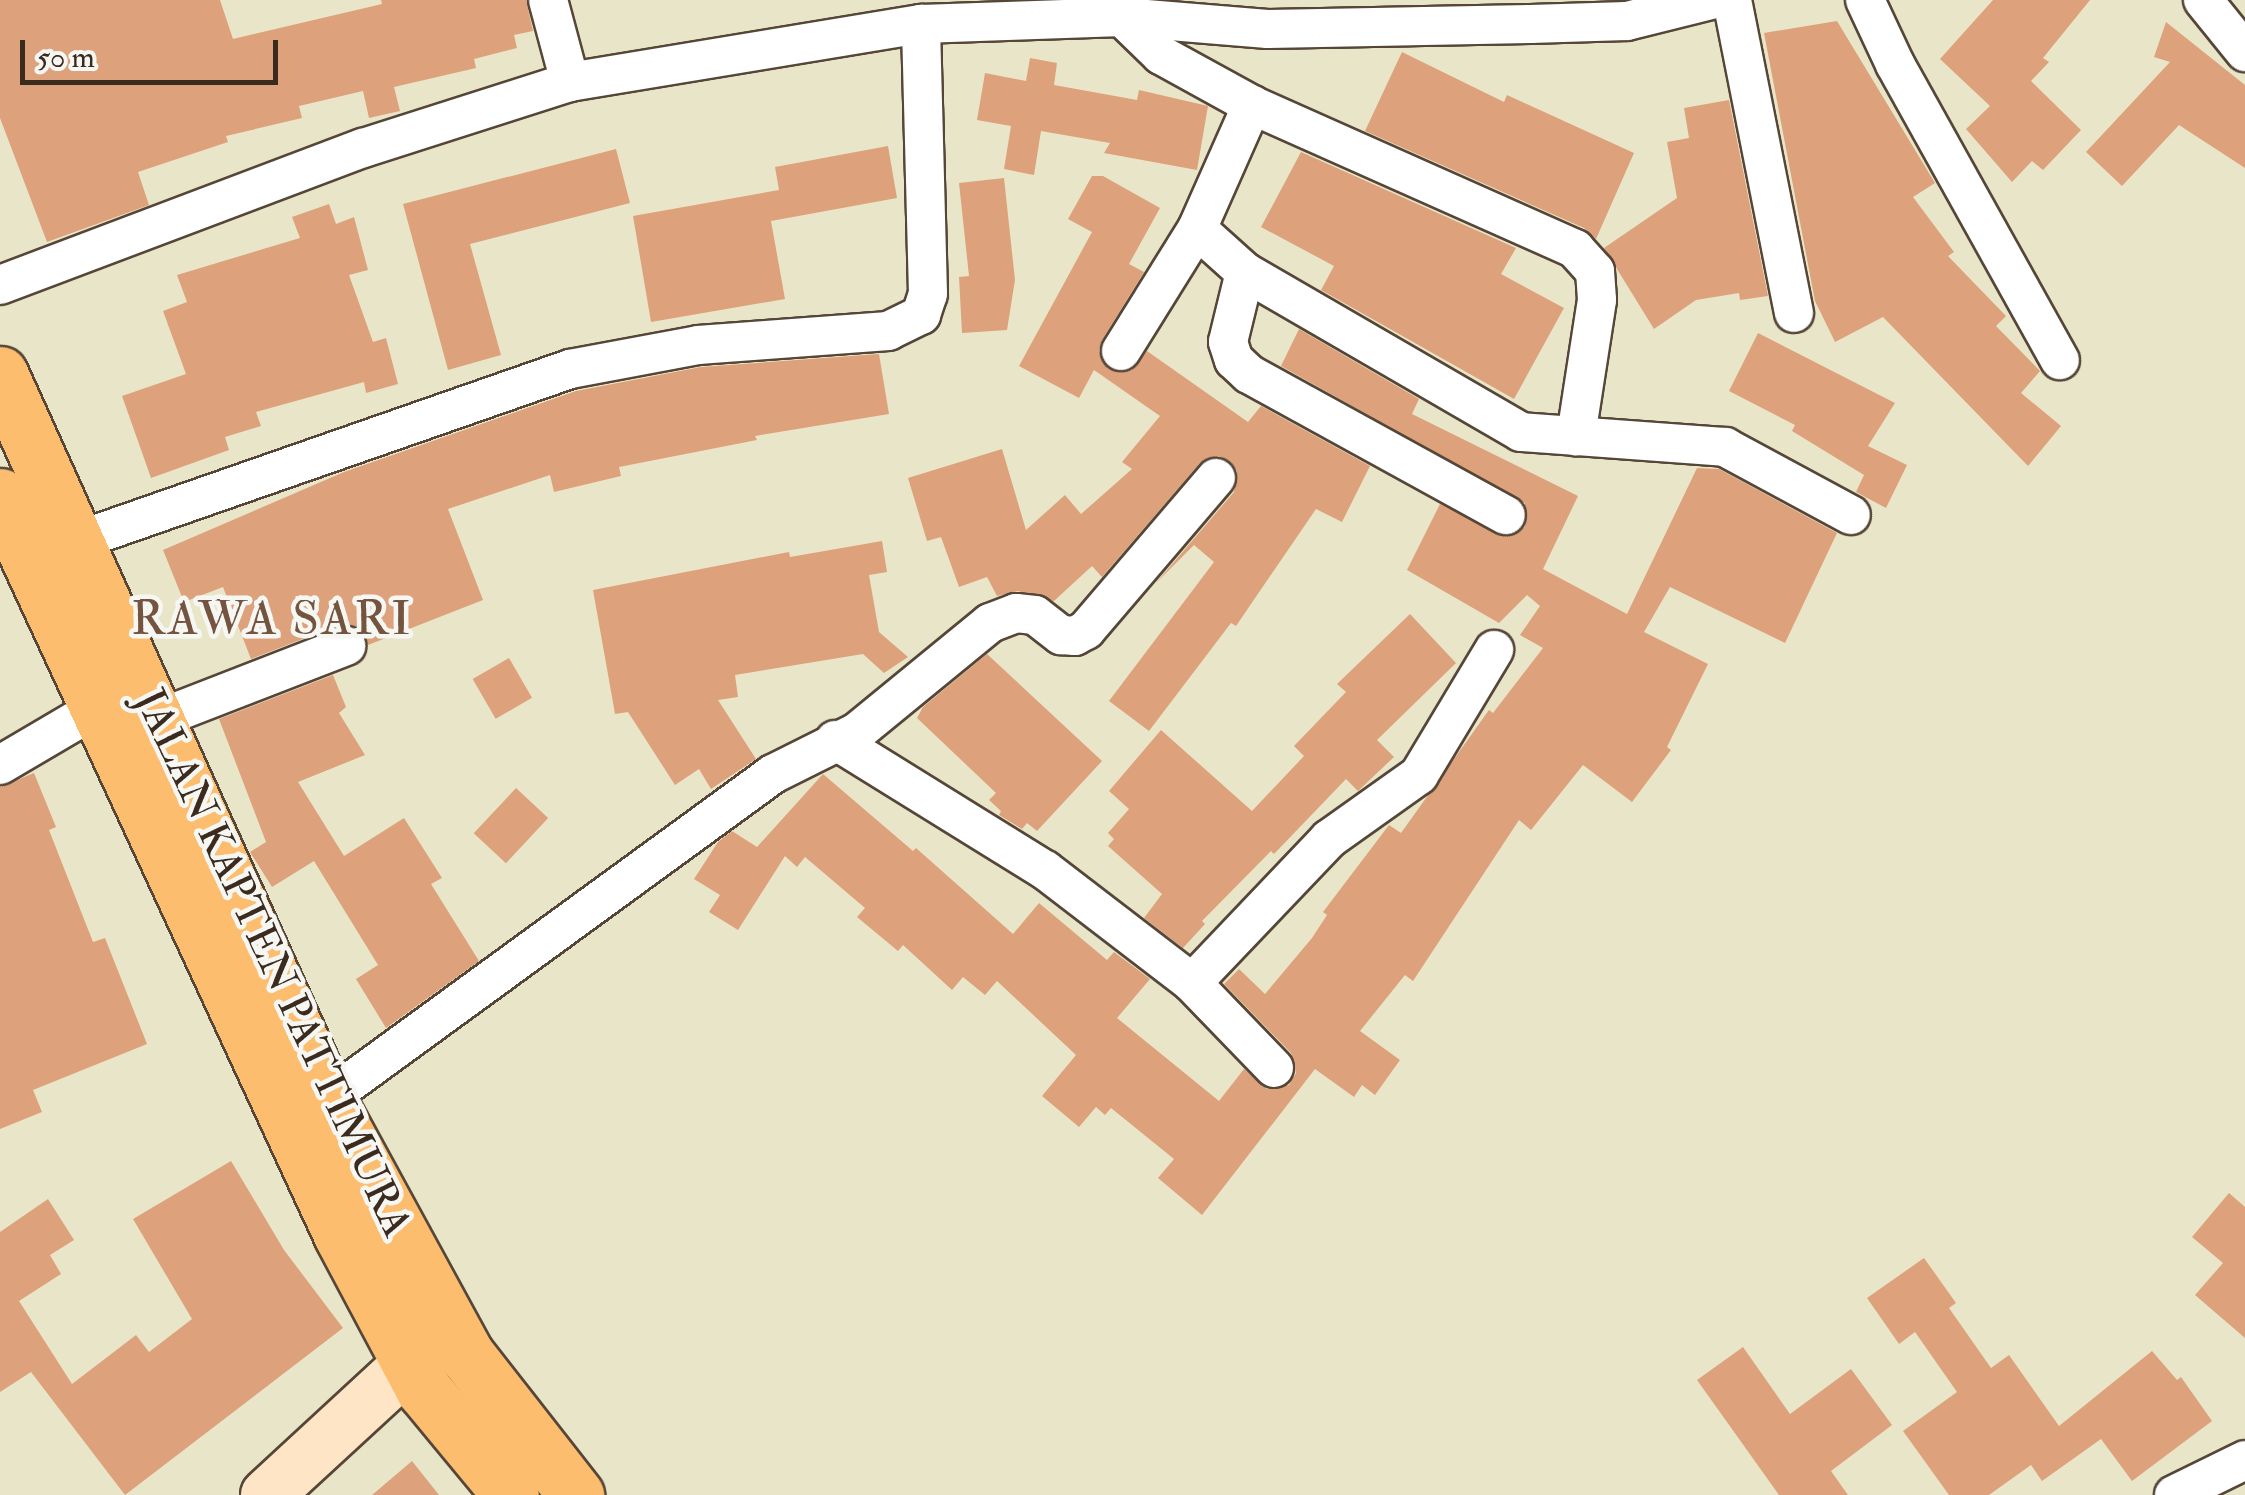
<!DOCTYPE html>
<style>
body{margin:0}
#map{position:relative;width:2245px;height:1495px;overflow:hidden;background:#e9e5c8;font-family:"IM FELL Double Pica",serif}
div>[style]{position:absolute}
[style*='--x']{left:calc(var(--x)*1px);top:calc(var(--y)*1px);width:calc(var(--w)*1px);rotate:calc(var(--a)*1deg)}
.building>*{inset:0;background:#dda27c;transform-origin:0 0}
.roads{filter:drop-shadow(2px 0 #554638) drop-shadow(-2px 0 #554638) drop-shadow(0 2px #554638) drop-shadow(0 -2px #554638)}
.minor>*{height:38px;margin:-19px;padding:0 19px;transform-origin:19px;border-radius:19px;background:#fff}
.secondary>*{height:52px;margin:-26px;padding:0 26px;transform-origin:26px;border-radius:26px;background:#fee5c5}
.primary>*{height:55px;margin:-27.5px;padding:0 27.5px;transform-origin:27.5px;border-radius:27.5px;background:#fcbd6f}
span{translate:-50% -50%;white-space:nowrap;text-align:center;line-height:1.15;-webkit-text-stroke:9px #f6f6f2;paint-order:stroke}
.street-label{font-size:42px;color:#3b2a1e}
.quarter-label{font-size:48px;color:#74543f;letter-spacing:2.5px}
.scale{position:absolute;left:20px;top:40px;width:258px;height:45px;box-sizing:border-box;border:5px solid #3b2a1e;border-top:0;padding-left:12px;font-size:30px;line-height:35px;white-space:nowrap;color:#3b2a1e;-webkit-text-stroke:8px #f6f6f2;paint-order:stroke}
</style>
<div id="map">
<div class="building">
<div style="clip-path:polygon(0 0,220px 0,233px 39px,382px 4px,381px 0,526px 0,533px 31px,514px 35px,517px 48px,474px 59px,476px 68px,394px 87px,400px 111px,369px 118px,363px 91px,299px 106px,302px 118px,226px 136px,228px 142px,138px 172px,149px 205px,47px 242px,0 118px)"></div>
<div style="clip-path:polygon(1993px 0,2090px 0,2043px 58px,2049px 62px,2031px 81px,2081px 130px,2043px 170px,2032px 161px,2012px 182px,1966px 129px,1990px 106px,1940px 59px)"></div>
<div style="clip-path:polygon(1837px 21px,1935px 183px,1913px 197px,1954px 252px,1948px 256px,2006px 316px,1996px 326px,2040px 371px,2021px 393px,2061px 426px,2028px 466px,1883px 317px,1835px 342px,1815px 301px,1764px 33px)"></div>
<div style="clip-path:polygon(2166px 22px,2245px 85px,2245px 168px,2179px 125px,2122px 186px,2086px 152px,2170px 62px,2154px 57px)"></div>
<div style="clip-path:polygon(1402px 52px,1504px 102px,1507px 95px,1634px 153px,1596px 239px,1584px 228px,1365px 131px)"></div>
<div style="clip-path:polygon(1030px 58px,1057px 63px,1054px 85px,1137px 100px,1139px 90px,1208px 106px,1197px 170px,1104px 153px,1110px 143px,1041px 131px,1034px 175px,1004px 169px,1011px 126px,977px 120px,985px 73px,1026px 81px)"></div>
<div style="clip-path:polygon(1729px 100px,1768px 296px,1740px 300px,1739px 293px,1696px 300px,1654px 329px,1604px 248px,1677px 198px,1667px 142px,1689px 138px,1684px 108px)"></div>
<div style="clip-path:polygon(888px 146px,897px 198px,771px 221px,785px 299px,651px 322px,633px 216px,779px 190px,775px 167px)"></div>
<div style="clip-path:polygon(616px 149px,630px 203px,470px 244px,501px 355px,448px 370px,403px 204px)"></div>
<div style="clip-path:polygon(1301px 152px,1516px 248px,1501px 274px,1564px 308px,1514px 399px,1321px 290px,1334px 266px,1261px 227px)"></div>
<div style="clip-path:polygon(1092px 176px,1103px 176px,1160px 208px,1129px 264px,1144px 272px,1102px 340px,1099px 351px,1108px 369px,1131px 371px,1147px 351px,1248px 422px,1261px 406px,1370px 466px,1342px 522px,1316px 509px,1236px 626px,1231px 623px,1149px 731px,1109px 701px,1214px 562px,1194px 545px,1156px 583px,1234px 492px,1237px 471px,1231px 462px,1219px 456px,1200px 463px,1102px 577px,1092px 566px,1054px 601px,1018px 591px,997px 596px,987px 577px,959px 587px,941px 537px,927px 541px,908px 478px,1002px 449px,1026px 530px,1065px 495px,1081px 514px,1132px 469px,1122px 462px,1160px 416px,1094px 370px,1079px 398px,1019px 366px,1092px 232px,1068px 219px)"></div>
<div style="clip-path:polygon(1004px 178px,1015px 280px,1007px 330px,962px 333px,959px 277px,969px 276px,959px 183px)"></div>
<div style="clip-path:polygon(329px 204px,336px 224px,354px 217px,368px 270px,349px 275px,373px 342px,386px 338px,398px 384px,366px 393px,364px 382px,256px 412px,261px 426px,225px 437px,229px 450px,151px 478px,122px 396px,186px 374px,163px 311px,187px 302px,177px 275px,300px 238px,292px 217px)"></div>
<div style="clip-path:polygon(1299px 329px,1419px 399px,1412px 414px,1578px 496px,1543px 569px,1627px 614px,1697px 468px,1719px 469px,1837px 533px,1785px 643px,1670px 587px,1644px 632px,1708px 664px,1667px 747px,1671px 750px,1632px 802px,1583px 765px,1531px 830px,1519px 820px,1413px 981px,1405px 975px,1360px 1031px,1400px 1060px,1375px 1095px,1362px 1085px,1354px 1097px,1315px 1069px,1202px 1215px,1158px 1178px,1174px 1159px,1111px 1108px,1105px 1115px,1096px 1107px,1079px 1127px,1042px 1096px,1076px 1055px,997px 981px,985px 995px,963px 977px,952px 990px,903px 945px,898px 951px,857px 917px,865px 908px,805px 857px,797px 867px,785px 856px,738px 930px,709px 912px,720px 895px,694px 879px,718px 842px,732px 831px,757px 847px,823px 774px,913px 851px,916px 848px,1013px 934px,1039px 903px,1107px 960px,1114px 952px,1150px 979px,1117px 1018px,1219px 1101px,1244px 1069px,1267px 1089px,1289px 1085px,1296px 1073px,1291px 1053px,1224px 984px,1239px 969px,1265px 994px,1312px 938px,1327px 915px,1323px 912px,1389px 825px,1401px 833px,1489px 710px,1493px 713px,1543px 648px,1520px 635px,1540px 606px,1527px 595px,1499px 623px,1407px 570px,1440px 504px,1506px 537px,1525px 527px,1525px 503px,1281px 366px)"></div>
<div style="clip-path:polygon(1758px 333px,1895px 403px,1868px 446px,1907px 465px,1886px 508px,1856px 492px,1864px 475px,1792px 431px,1795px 425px,1729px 391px)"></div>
<div style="clip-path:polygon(879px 354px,889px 414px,755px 436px,757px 440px,619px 467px,621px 476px,554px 492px,550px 475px,448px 509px,483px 600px,368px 645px,359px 628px,339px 625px,251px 659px,223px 587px,184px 602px,163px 550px,344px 472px,576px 391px,701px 367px)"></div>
<div style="clip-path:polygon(882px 541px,887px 572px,869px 575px,879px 632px,908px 657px,884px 673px,863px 654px,735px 675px,738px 697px,718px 700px,756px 759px,711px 789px,699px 769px,675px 785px,628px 712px,615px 714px,593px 590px,789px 552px,790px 557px)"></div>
<div style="clip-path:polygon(1410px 614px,1456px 663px,1377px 740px,1394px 757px,1358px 791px,1346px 779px,1274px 854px,1271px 851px,1202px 921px,1205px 924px,1183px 948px,1144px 918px,1162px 894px,1108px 846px,1114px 839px,1108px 833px,1129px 809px,1109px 791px,1161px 730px,1252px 811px,1304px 756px,1294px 746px,1346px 692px,1337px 684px)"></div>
<div style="clip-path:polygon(987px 654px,1102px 761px,1037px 831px,1027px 823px,1022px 829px,999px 815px,1001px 811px,989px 800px,996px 793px,917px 718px,923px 707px)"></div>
<div style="left:509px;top:658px;width:46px;height:42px;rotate:60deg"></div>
<div style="clip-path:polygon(333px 675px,346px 707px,339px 713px,365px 755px,298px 782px,344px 856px,404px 818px,442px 878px,431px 884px,479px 961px,386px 1028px,356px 979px,378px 965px,314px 861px,272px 887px,250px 852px,266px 842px,219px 719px)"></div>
<div style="clip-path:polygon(34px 773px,56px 827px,49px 830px,93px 942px,105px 938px,147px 1044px,33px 1090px,42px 1112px,0 1129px,0 787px)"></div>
<div style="left:516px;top:788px;width:44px;height:62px;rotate:43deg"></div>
<div style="clip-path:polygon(231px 1161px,284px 1250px,343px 1328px,125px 1495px,31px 1372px,0 1392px,0 1232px,48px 1199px,74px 1240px,50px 1255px,61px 1274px,19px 1301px,72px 1384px,136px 1335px,149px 1352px,192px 1319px,133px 1219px)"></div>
<div style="clip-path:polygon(2229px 1193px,2245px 1207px,2245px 1338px,2195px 1295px,2223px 1263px,2192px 1237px)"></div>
<div style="clip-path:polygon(1924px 1258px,1956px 1303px,1949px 1308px,1991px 1368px,2009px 1355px,2059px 1426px,2152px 1351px,2177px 1380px,2181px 1377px,2212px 1421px,2132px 1481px,2101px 1439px,2042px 1481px,2031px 1465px,1989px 1495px,1949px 1495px,1903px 1431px,1957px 1392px,1915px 1332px,1899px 1344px,1867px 1298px)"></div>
<div style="clip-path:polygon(1743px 1347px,1790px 1414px,1851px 1369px,1892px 1425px,1831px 1471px,1848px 1495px,1779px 1495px,1697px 1380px)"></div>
<div style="clip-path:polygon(412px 1461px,439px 1495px,372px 1495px)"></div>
</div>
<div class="roads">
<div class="minor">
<div style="--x:548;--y:0;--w:85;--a:75"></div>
<div style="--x:1732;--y:0;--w:319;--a:78.8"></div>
<div style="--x:1865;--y:0;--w:71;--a:64.9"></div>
<div style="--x:1895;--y:64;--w:339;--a:60.9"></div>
<div style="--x:2203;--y:0;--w:67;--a:51.1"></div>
<div style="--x:1252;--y:105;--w:354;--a:24"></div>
<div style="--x:1575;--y:249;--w:30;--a:48"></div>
<div style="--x:1595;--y:271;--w:29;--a:86"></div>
<div style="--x:1597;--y:300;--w:138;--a:98.8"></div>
<div style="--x:1197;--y:229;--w:64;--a:41.9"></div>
<div style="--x:1245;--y:272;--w:319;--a:30.1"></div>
<div style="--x:1521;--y:432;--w:205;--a:4.2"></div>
<div style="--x:1725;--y:447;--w:143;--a:28.4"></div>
<div style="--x:1245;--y:272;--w:72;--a:103.7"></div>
<div style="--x:1228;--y:342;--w:19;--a:72"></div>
<div style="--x:1234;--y:360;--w:21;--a:43"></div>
<div style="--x:1249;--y:374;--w:293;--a:28.8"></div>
<div style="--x:0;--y:285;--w:388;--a:-20.7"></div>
<div style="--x:363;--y:148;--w:217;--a:-17.7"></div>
<div style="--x:570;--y:82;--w:356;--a:-9.4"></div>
<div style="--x:921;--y:24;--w:201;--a:-2"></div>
<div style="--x:1122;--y:17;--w:146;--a:4.7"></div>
<div style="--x:1268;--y:29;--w:262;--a:-1.1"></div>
<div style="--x:1530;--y:24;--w:97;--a:-1.8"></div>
<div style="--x:1627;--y:21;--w:87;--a:-14"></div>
<div style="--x:1121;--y:351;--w:144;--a:-58.1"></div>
<div style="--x:1197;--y:229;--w:136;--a:-66.1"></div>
<div style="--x:1252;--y:105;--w:104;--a:-151.2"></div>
<div style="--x:1161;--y:55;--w:54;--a:-135.7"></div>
<div style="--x:77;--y:541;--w:522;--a:-19.23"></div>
<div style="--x:570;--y:369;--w:130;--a:-10.6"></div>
<div style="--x:698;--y:345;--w:191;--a:-4.2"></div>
<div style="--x:888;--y:331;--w:37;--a:-26"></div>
<div style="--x:921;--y:315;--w:22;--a:-72"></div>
<div style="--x:928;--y:294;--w:270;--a:-91.5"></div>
<div style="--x:158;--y:719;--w:202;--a:-21.2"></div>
<div style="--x:835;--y:740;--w:247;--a:31.8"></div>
<div style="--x:1045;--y:870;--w:185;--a:37.5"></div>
<div style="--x:1192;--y:983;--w:118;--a:46"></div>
<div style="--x:0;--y:765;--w:113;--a:-30.4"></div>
<div style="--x:1192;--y:983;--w:199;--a:-46.4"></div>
<div style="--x:1329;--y:839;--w:110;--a:-35.4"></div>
<div style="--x:1419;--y:775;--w:146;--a:-59"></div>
<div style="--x:327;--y:1099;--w:552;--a:-36.08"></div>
<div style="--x:773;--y:774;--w:94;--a:-26.6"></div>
<div style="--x:857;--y:732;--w:172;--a:-39.3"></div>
<div style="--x:990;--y:623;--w:28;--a:-21"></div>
<div style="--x:1016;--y:613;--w:19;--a:6"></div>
<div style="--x:1035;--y:615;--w:33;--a:38"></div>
<div style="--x:1061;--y:635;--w:14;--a:4"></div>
<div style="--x:1075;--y:636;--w:13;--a:-29"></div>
<div style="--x:1086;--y:630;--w:200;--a:-49.5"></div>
<div style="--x:2174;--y:1495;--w:79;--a:-26.2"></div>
</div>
<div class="secondary">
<div style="--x:267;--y:1495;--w:192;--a:-42.7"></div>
<div style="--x:408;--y:1365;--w:46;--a:-37.1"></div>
</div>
<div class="primary">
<div style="--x:0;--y:374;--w:795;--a:65.72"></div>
<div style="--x:327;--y:1099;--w:290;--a:61.4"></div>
<div style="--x:466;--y:1354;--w:179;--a:52"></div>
<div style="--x:0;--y:496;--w:815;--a:65.2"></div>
<div style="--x:342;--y:1236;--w:174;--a:62"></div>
<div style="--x:424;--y:1390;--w:136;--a:50.4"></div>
</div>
</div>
<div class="street-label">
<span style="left:273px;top:963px;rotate:65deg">JALAN KAPTEN PATTIMURA</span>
</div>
<div class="quarter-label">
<span style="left:272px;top:620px">RAWA SARI</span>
</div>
<div class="scale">50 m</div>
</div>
